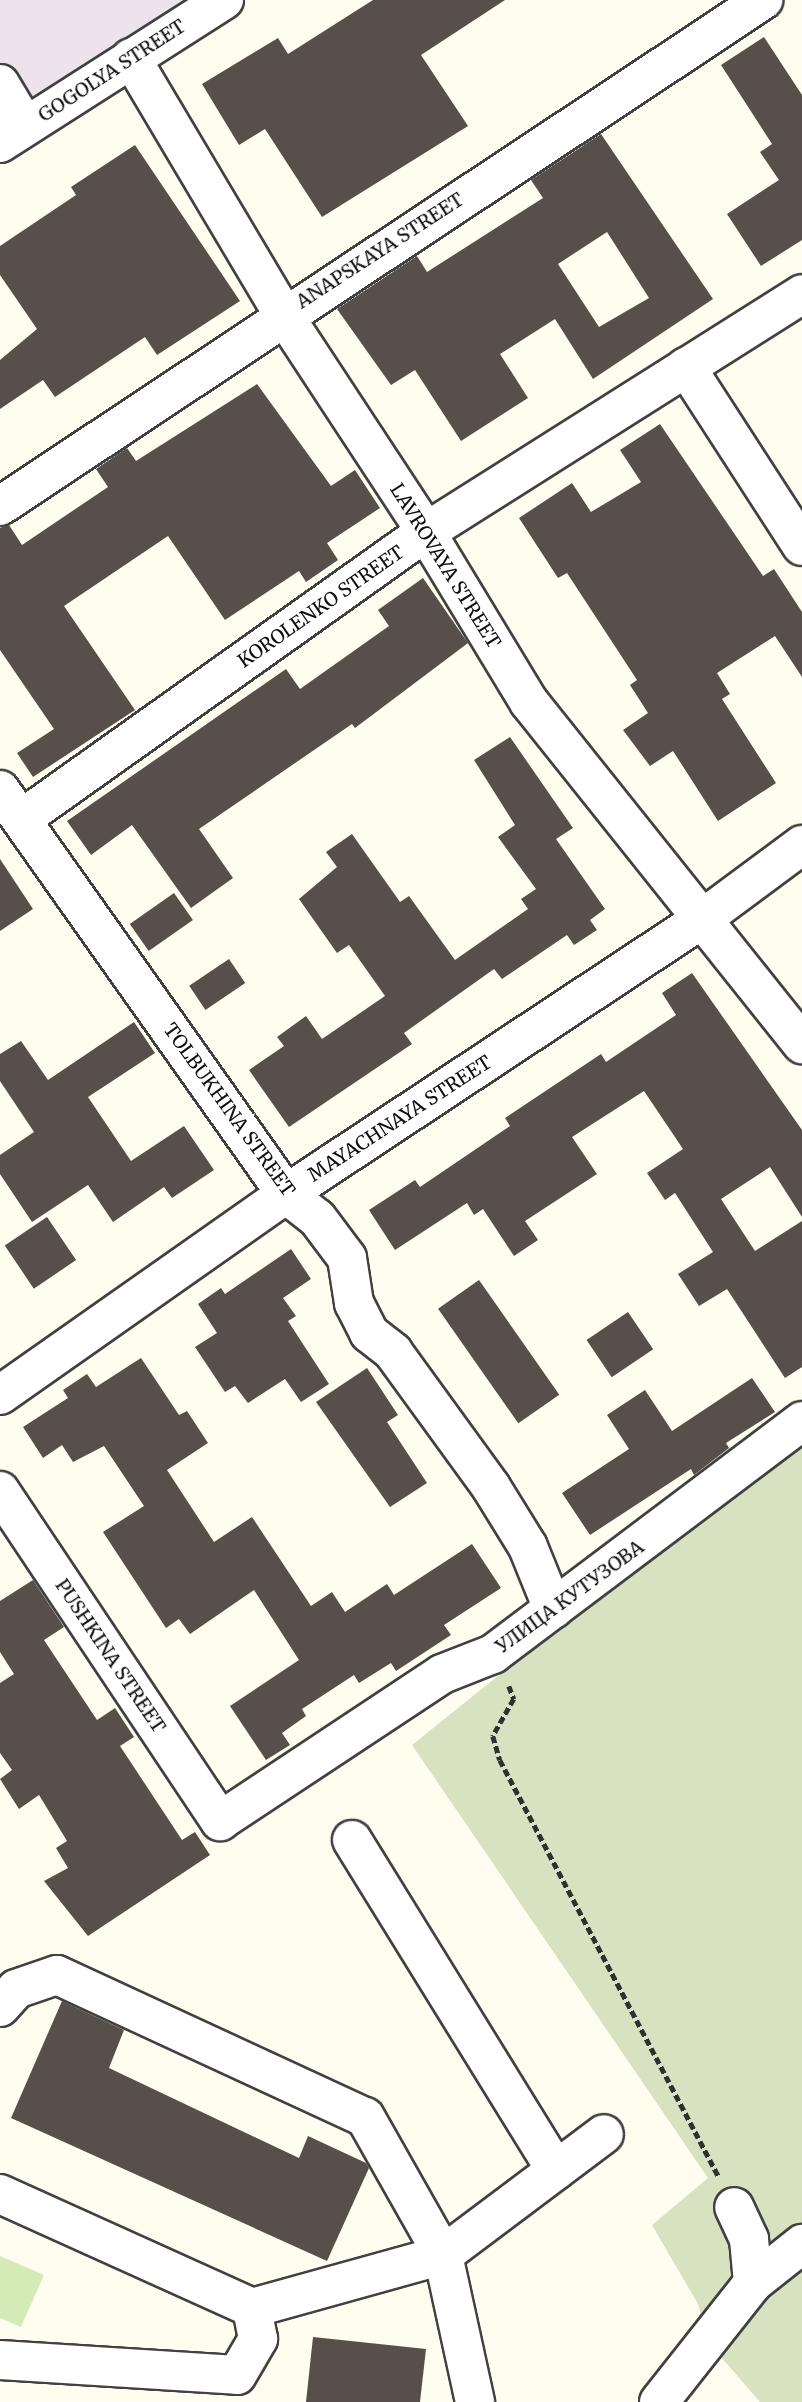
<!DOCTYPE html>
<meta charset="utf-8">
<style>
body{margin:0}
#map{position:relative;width:802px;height:2402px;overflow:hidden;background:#fffcf0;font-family:Merriweather,serif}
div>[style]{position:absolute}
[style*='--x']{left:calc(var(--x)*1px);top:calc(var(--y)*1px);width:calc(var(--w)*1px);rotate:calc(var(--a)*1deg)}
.industrial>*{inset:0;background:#ece3ed}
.green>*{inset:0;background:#d4ebb8}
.cemetery>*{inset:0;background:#d8e2c0}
.building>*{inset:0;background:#574f4a;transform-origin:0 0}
.path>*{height:4.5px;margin-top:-2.25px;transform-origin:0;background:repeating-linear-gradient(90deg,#303030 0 7px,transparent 0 10.5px)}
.roads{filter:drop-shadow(2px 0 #414141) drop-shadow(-2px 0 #414141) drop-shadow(0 2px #414141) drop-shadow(0 -2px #414141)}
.minor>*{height:38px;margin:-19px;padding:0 19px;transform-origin:19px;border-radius:19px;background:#fff}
span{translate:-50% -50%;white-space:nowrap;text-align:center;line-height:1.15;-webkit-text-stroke:7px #fff;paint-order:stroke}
.street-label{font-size:19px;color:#0e0e0e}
</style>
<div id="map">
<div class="industrial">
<div style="clip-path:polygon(0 0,206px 0,0 130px)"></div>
</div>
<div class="green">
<div style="clip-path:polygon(0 2256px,44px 2275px,21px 2327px,0 2318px)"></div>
</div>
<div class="cemetery">
<div style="clip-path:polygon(802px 1447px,802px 2402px,760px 2402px,708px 2342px,698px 2304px,652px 2225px,708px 2178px,412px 1745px,555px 1630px)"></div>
</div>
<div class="building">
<div style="clip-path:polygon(373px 0,505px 0,421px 55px,468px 126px,322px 217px,265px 129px,239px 145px,202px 84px,278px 38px,288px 54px)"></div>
<div style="clip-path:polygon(764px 37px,802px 95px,802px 240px,761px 266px,727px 214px,779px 180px,760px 152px,772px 144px,721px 65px)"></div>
<div style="clip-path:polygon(evenodd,601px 134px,713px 299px,593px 379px,555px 319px,500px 354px,528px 398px,461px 441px,415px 370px,391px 385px,337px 309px,417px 256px,427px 272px,543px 198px,531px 180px,601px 134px,607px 232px,649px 298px,599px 327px,558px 264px,607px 232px)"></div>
<div style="clip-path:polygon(135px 145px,240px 301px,157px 355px,145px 337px,55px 397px,43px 380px,0 409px,0 360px,37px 329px,0 275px,0 246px,76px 195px,71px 187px)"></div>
<div style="clip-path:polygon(257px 384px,331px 486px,355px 470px,380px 508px,327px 543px,338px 560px,306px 582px,299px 571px,225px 620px,168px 536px,64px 606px,135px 710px,33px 777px,17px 753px,54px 729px,0 650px,0 528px,9px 525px,22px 545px,108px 487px,96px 469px,127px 448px,136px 461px)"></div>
<div style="clip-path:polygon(660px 424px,763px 576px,774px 569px,802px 612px,802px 677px,775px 636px,717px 673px,730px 694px,722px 699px,776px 783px,718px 821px,673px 751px,650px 766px,623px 730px,648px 713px,630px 685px,637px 680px,567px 573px,558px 578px,519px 518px,572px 483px,591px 512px,641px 482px,620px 450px)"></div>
<div style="clip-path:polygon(423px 578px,468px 643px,355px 728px,352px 724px,199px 829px,233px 878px,191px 908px,132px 825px,91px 855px,67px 821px,286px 669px,300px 689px,389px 626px,378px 610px)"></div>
<div style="clip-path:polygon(510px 737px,573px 828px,556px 839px,605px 909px,590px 920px,597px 930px,574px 945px,567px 935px,502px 979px,494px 969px,404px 1033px,412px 1044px,289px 1127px,249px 1070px,284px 1046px,277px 1037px,306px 1016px,322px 1039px,385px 996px,349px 945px,337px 953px,299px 899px,337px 867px,326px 852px,352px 834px,400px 902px,409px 896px,455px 960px,528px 909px,521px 899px,536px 889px,498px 837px,515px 825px,474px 760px)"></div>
<div style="clip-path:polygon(0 859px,33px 909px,0 931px)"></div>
<div style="left:174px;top:893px;width:33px;height:54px;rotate:55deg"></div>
<div style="left:229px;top:959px;width:29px;height:48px;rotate:56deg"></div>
<div style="clip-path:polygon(692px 973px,802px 1130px,802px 1217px,770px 1167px,721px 1199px,755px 1251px,802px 1221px,802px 1367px,785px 1378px,727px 1289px,699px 1306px,678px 1274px,713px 1252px,675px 1193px,665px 1200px,647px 1173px,683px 1149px,644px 1091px,572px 1137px,597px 1174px,525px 1221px,538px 1240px,514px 1256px,483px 1209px,474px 1215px,467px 1203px,395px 1250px,369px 1210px,415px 1180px,420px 1187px,510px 1126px,505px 1118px,601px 1054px,606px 1062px,676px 1015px,662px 993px)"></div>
<div style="clip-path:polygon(134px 1022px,155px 1053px,88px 1097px,131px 1161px,184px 1126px,214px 1170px,172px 1198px,164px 1187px,113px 1222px,88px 1185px,32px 1222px,0 1174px,0 1155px,34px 1132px,0 1081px,0 1054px,21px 1041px,48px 1080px)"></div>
<div style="left:47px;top:1217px;width:52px;height:51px;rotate:56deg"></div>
<div style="clip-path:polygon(291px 1249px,311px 1279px,283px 1298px,296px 1316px,288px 1321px,329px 1384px,301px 1402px,285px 1379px,248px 1403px,235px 1386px,225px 1392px,195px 1347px,217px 1333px,198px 1304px,221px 1288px,225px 1294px)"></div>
<div style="left:479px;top:1280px;width:140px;height:50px;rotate:55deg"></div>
<div style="left:628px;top:1312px;width:45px;height:50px;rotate:56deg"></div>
<div style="clip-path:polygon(141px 1358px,179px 1415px,187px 1411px,208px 1443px,167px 1470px,214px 1542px,252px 1517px,311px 1606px,332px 1592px,345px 1612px,387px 1584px,394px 1595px,472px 1544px,501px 1588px,444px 1625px,451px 1635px,396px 1671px,391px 1663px,359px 1683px,354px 1675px,302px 1709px,306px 1716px,282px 1733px,290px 1745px,266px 1760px,230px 1706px,299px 1660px,254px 1590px,190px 1634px,179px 1619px,166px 1628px,103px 1532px,144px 1506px,104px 1446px,73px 1462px,62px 1445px,43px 1458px,23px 1427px,68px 1398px,63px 1390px,87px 1374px,96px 1387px)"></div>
<div style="clip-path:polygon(367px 1368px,398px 1415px,387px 1422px,427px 1483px,390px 1507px,316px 1402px)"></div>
<div style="clip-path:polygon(752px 1378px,775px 1412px,726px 1443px,729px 1448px,694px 1475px,691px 1469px,590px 1535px,562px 1493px,629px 1449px,607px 1415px,645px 1390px,672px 1431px)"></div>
<div style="clip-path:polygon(33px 1580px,64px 1627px,44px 1640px,97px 1720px,115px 1708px,134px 1737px,120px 1746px,182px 1840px,195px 1832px,210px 1855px,88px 1936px,44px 1881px,68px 1868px,56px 1848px,67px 1841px,39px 1795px,19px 1809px,0 1779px,12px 1770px,0 1753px,0 1683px,14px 1674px,0 1652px,0 1601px)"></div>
<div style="clip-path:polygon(62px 2001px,124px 2030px,109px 2068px,299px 2158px,308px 2136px,366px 2163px,369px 2168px,327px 2261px,11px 2118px)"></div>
<div style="clip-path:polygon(313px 2337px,426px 2349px,420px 2402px,306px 2402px)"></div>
</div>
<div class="path">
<div style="--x:509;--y:1686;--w:14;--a:69"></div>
<div style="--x:514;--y:1699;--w:43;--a:119.6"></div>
<div style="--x:493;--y:1736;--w:25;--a:74"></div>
<div style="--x:500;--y:1760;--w:470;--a:62.3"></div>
</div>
<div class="roads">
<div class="minor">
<div style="--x:131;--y:58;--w:298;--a:59.3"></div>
<div style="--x:283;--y:314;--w:261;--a:56.7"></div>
<div style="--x:426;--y:532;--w:199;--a:58.8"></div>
<div style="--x:529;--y:702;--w:438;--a:51.4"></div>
<div style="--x:0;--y:84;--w:49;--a:59.2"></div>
<div style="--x:0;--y:143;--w:266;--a:-32.6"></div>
<div style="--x:686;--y:367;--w:213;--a:57.1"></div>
<div style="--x:0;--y:506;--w:916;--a:-33.55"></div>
<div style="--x:0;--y:790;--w:495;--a:54.7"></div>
<div style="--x:286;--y:1194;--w:39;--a:38"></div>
<div style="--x:317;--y:1218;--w:50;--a:53.1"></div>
<div style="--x:347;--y:1258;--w:46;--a:81.2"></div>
<div style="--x:354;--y:1303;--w:34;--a:63"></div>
<div style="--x:369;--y:1333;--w:31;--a:38"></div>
<div style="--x:393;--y:1352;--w:167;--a:54"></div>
<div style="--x:491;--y:1487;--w:70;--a:58.3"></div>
<div style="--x:528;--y:1547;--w:67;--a:68"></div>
<div style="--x:23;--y:818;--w:494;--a:-35.4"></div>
<div style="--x:426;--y:532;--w:445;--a:-32.3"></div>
<div style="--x:0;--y:1395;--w:350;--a:-35.1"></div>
<div style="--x:286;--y:1194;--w:502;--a:-33.47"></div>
<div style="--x:705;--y:917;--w:121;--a:-36.6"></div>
<div style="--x:0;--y:1491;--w:397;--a:56.3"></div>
<div style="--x:220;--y:1821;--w:266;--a:-33.5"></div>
<div style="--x:442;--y:1674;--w:55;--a:-21.4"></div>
<div style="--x:493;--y:1654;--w:387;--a:-37"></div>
<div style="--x:352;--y:1840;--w:388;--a:58.3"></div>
<div style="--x:0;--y:2007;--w:24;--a:-48"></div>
<div style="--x:16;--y:1989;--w:43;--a:-18.9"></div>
<div style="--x:57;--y:1975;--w:339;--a:24.8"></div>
<div style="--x:365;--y:2117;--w:159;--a:60.5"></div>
<div style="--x:443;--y:2255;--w:150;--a:77.7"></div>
<div style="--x:0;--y:2194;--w:277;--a:24.3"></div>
<div style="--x:753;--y:2283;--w:63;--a:-38.5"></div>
<div style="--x:0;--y:2360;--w:237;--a:3.6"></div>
<div style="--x:237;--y:2375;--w:42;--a:-59.7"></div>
<div style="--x:258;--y:2339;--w:32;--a:-101"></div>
<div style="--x:252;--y:2308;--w:198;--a:-15.5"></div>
<div style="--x:443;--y:2255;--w:201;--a:-36.9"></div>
<div style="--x:659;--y:2402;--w:152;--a:-51.7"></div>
<div style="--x:753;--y:2283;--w:44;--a:-95.2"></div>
<div style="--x:749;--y:2239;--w:35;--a:-115"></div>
</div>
</div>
<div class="street-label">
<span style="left:112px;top:71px;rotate:-33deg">GOGOLYA STREET</span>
<span style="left:380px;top:251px;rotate:-33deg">ANAPSKAYA STREET</span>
<span style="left:445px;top:566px;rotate:58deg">LAVROVAYA STREET</span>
<span style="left:321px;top:607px;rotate:-35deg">KOROLENKO STREET</span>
<span style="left:229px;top:1110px;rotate:54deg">TOLBUKHINA STREET</span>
<span style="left:400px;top:1119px;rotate:-33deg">MAYACHNAYA STREET</span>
<span style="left:570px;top:1597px;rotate:-36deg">УЛИЦА КУТУЗОВА</span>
<span style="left:110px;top:1656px;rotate:56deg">PUSHKINA STREET</span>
</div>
</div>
